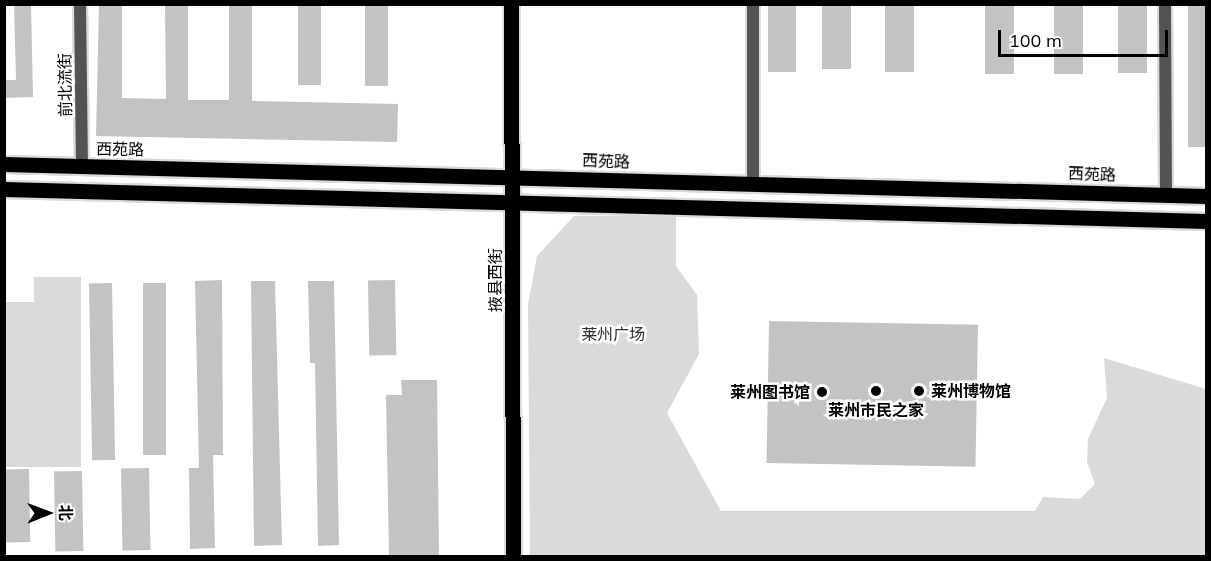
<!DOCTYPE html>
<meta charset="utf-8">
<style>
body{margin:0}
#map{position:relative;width:1211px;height:561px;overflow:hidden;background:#fff;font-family:Mulish,"Noto Sans SC",sans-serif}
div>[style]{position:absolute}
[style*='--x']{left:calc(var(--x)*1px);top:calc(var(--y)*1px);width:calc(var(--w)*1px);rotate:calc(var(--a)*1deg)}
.green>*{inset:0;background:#dadada}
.building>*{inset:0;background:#c3c3c3;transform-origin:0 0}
.roads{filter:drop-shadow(2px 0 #dbdbdb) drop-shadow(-2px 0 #dbdbdb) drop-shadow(0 2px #dbdbdb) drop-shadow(0 -2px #dbdbdb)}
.minor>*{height:12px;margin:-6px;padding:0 6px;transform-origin:6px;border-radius:6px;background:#535353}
.major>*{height:15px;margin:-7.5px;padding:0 7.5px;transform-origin:7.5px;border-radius:7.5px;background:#000}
.dots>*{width:16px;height:16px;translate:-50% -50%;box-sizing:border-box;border:3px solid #fff;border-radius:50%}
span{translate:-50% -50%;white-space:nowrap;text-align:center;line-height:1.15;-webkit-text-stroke:5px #fff;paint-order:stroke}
.street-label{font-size:16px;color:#000}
.park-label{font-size:16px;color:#313131}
.poi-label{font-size:16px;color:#000;font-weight:700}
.left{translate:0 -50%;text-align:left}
.right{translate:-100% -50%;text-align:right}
.frame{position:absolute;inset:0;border:6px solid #000;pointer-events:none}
.north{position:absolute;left:18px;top:483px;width:60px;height:60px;-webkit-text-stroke:4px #fff;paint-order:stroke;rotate:89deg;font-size:16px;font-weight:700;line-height:24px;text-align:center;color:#000}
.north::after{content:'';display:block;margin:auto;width:21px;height:27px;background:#000;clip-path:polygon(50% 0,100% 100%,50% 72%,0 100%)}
.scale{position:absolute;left:998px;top:30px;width:170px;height:27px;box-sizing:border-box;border:3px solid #000;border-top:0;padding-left:8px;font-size:18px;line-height:21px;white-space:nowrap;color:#000;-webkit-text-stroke:4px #fff;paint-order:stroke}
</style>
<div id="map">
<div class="green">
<div style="clip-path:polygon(676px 215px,676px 266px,697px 295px,699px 354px,667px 413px,721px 511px,1035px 511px,1043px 497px,1080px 499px,1095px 484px,1087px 462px,1088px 439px,1107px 398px,1104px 358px,1206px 389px,1206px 556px,530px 556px,528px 304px,537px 256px,574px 216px)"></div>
<div style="clip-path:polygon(34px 277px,81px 277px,81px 467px,5px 467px,5px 302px,34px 302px)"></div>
</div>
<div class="building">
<div style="clip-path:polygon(14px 4px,31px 4px,33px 97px,4px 98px,4px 80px,16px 80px)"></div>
<div style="clip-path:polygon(99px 4px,122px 4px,122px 98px,166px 99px,165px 5px,188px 4px,188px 100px,229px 100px,229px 4px,252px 4px,252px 101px,398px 104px,397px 142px,96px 136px)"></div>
<div style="left:298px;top:4px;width:23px;height:81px"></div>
<div style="left:365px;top:4px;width:23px;height:82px"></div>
<div style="left:768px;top:4px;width:28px;height:68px"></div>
<div style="left:822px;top:4px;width:29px;height:65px"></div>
<div style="left:885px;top:4px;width:29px;height:68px"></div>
<div style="left:985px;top:4px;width:29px;height:70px"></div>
<div style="left:1054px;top:4px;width:29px;height:70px"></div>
<div style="left:1118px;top:4px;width:29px;height:69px"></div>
<div style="left:1188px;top:4px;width:18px;height:143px"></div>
<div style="clip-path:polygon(222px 280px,223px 455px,213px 455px,215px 548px,190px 549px,189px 468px,199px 468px,195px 281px)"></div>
<div style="left:395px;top:280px;width:75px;height:27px;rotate:89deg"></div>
<div style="clip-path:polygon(251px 281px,275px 281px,282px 545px,254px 546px)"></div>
<div style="clip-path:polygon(308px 281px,334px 281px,339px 545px,318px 546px,315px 363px,310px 363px)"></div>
<div style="left:112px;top:283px;width:177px;height:23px;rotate:89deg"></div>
<div style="left:143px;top:283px;width:23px;height:172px"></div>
<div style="left:769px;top:321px;width:209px;height:142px;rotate:1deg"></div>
<div style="clip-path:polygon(401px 380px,437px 380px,439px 556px,389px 556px,386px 395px,402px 395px)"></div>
<div style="left:149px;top:468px;width:82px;height:28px;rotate:89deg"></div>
<div style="left:29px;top:469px;width:73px;height:25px;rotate:89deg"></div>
<div style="left:82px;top:471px;width:80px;height:28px;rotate:89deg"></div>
</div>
<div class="roads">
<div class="minor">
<div style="--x:80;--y:4;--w:162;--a:89.3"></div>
<div style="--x:753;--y:4;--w:179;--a:90"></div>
<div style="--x:1165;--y:4;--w:191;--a:89.7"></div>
</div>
<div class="major">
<div style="--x:511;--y:4;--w:552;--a:89.79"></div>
<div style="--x:4;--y:164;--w:1202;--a:1.52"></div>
<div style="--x:4;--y:189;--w:1202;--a:1.52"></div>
</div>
</div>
<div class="dots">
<div style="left:876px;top:391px;background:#000"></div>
<div style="left:919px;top:391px;background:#000"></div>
<div style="left:822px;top:392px;background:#000"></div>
</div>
<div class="street-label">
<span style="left:65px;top:85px;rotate:-91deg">前北流街</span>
<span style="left:120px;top:149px;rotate:1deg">西苑路</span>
<span style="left:606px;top:161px;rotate:2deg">西苑路</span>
<span style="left:1092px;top:174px;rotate:2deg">西苑路</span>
<span style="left:495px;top:280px;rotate:-90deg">掖县西街</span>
</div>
<div class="park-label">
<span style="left:613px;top:334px">莱州广场</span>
</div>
<div class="poi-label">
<span class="left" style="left:931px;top:391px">莱州博物馆</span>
<span class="right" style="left:810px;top:392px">莱州图书馆</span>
<span style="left:876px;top:410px">莱州市民之家</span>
</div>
<div class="frame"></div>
<div class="north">北</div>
<div class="scale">100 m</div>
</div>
